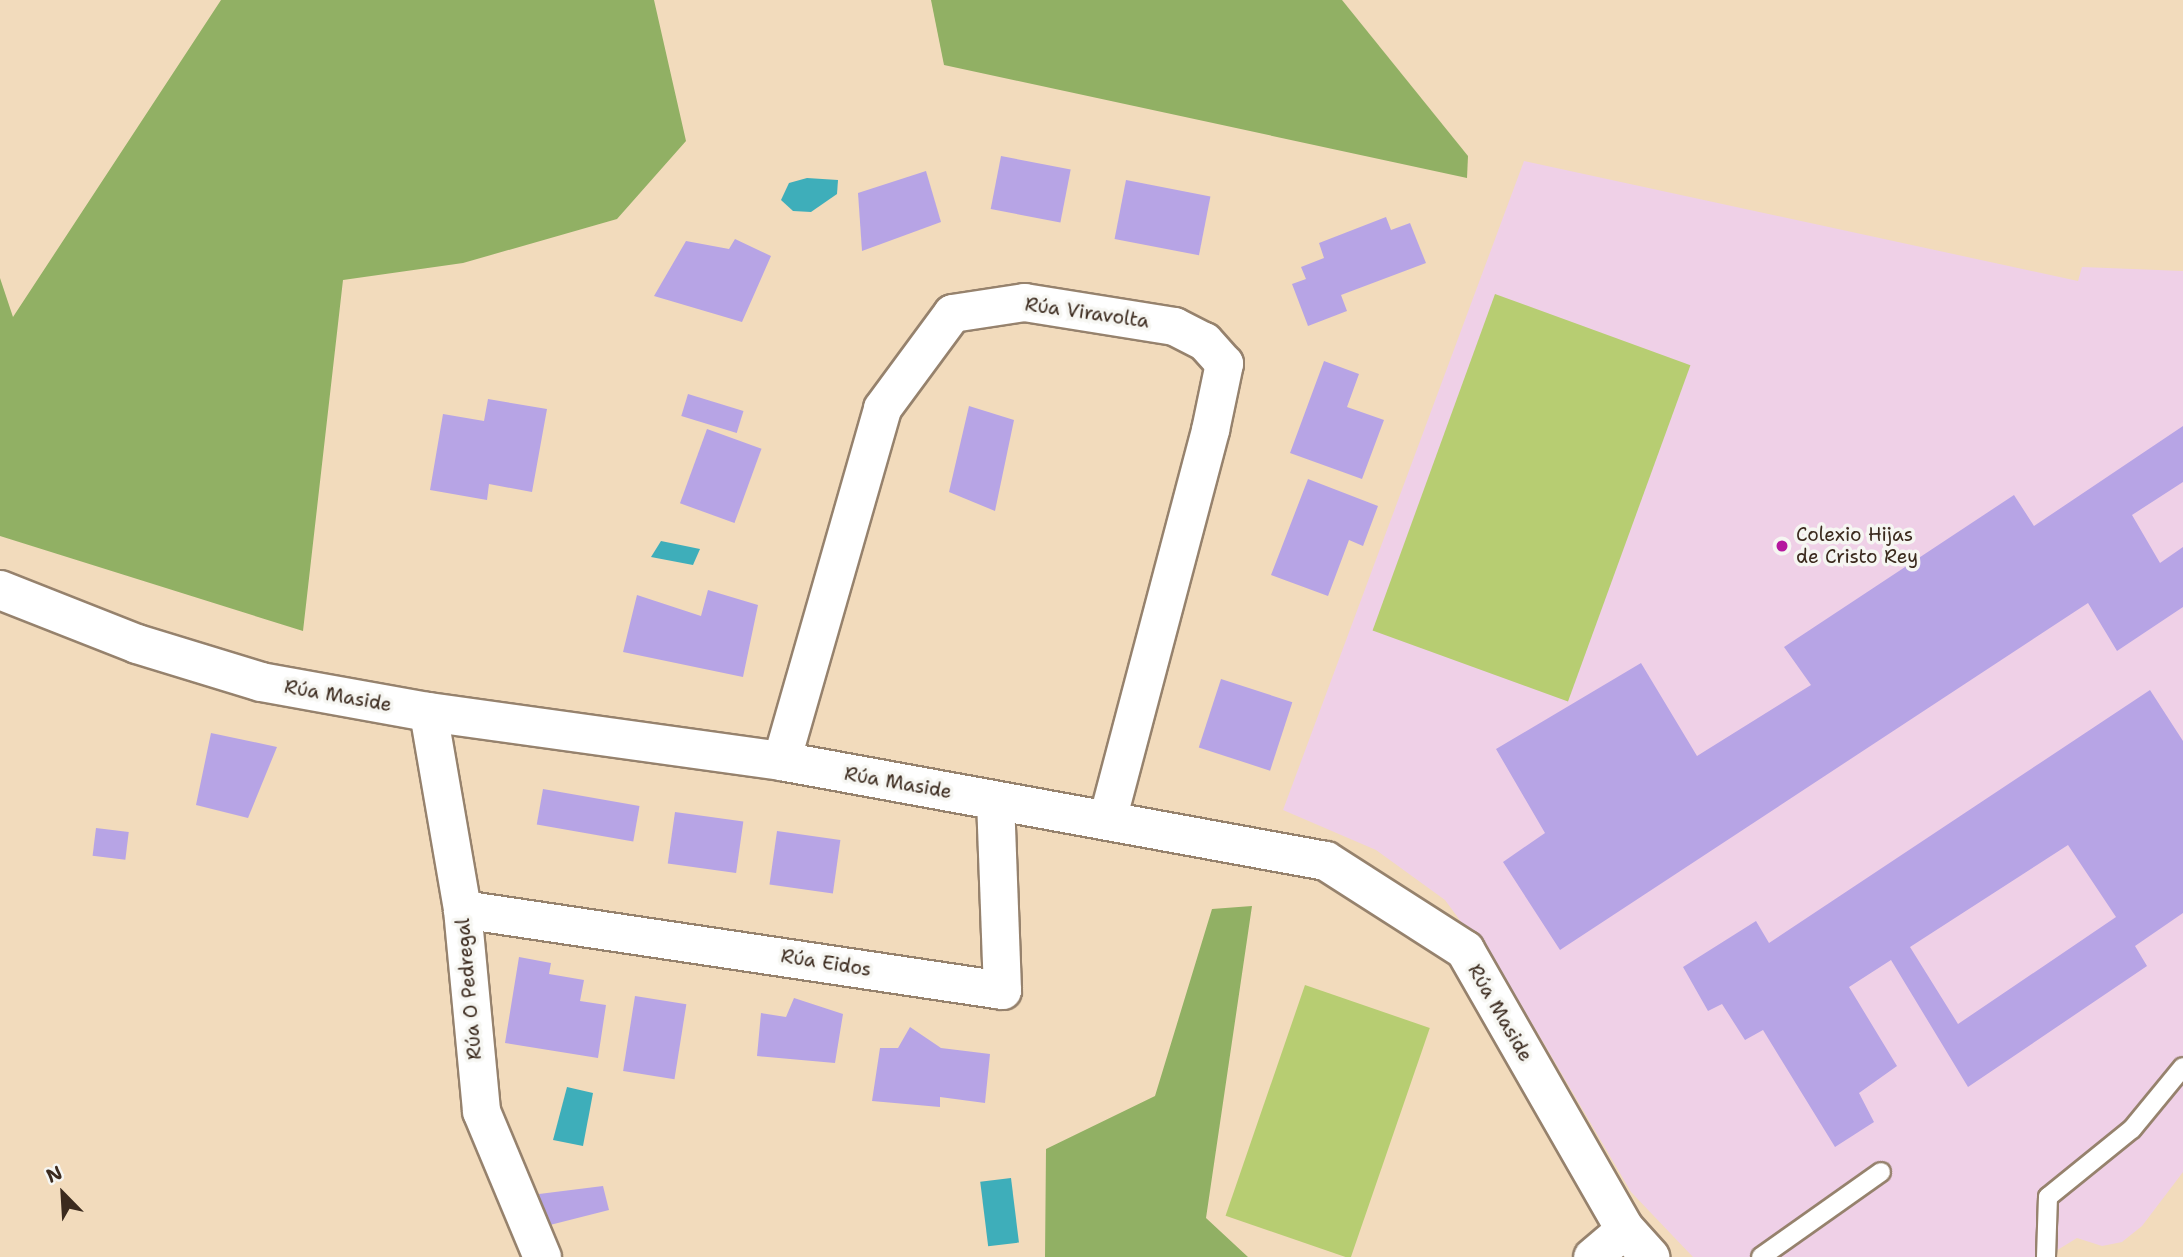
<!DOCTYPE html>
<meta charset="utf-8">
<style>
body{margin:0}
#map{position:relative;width:2183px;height:1257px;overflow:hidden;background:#f2dbbc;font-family:"Shantell Sans",sans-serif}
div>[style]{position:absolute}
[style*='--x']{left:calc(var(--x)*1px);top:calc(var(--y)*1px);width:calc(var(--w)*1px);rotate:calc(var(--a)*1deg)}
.built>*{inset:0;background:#efd0e7}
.green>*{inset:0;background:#b7cd72;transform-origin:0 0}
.forest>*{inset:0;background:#91b064}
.water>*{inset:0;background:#3eaeba;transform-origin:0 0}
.building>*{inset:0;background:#b7a4e5;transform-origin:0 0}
.roads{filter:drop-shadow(2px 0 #96826d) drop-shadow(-2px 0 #96826d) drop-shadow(0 2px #96826d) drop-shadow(0 -2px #96826d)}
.service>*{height:18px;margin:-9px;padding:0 9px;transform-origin:9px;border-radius:9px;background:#fff}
.minor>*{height:37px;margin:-18.5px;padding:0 18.5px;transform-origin:18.5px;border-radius:18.5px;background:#fff}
.tertiary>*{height:38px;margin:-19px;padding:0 19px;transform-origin:19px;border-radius:19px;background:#fff}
.dots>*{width:19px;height:19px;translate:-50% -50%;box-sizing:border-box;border:4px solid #f6f6f2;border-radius:50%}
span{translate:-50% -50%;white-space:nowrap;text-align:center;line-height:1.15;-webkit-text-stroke:7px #f6f6f2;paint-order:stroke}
.street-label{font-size:19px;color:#3b2a1e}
.poi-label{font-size:19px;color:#3b2a1e}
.left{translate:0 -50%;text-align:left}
.north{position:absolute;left:28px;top:1159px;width:70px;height:70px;-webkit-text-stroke:5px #f6f6f2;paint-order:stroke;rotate:336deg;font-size:19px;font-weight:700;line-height:28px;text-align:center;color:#3b2a1e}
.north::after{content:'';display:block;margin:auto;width:24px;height:32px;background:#3b2a1e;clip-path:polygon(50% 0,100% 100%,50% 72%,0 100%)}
</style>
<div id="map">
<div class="built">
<div style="clip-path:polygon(1524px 161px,2078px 281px,2082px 267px,2183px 271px,2183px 1172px,2142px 1226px,2122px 1242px,2102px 1246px,2077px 1238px,2046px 1257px,1693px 1257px,1631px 1192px,1519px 1001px,1445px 900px,1376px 850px,1283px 810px)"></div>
</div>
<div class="green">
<div style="left:1495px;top:294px;width:208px;height:358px;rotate:20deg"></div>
<div style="left:1305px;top:985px;width:132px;height:244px;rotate:19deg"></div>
</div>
<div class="forest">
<div style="clip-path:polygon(221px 0,654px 0,686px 141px,617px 219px,463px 263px,343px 280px,303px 631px,0 536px,0 278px,13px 317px)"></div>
<div style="clip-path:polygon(931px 0,1342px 0,1468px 156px,1467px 178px,944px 65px)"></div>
<div style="clip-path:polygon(1252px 906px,1206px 1218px,1248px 1257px,1045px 1257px,1046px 1149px,1155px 1096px,1212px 909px)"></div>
</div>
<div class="water">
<div style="clip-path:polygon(807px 178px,838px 180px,837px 194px,811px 212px,793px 211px,781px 200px,789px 183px)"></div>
<div style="clip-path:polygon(661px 541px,700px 549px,693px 565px,651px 557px)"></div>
<div style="clip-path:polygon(567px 1087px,593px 1093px,583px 1146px,553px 1140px)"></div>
<div style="left:1011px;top:1178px;width:65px;height:31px;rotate:83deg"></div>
</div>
<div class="building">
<div style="left:1001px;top:156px;width:71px;height:54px;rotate:11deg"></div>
<div style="clip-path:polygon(926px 171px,941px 222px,862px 251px,858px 193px)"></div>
<div style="left:1126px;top:180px;width:86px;height:60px;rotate:11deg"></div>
<div style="clip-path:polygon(1386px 217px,1391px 230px,1410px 223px,1426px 263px,1341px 295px,1347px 311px,1308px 326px,1292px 284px,1306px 279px,1301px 267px,1324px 258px,1319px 243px)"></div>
<div style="clip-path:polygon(735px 239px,771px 256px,742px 322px,654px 296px,686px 241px,729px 249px)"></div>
<div style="clip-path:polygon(1324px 361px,1359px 374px,1347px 407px,1384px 420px,1362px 479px,1290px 453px)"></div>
<div style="left:688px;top:394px;width:58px;height:23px;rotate:17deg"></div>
<div style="clip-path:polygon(488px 399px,547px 409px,532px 492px,489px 484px,487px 500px,430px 490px,443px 414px,484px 421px)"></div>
<div style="clip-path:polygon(969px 406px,1014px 420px,995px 511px,949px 492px)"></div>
<div style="clip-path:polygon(2183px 426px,2183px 482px,2132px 515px,2160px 563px,2183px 547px,2183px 607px,2117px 651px,2088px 603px,1560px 950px,1503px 862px,1545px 833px,1496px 749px,1641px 663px,1697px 756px,1811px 685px,1784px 647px,2014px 495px,2034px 526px)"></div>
<div style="left:707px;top:429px;width:58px;height:79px;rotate:20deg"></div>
<div style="clip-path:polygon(1308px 479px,1378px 506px,1363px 546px,1349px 540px,1328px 596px,1271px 575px)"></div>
<div style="clip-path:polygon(708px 590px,758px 605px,743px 677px,623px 652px,637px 595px,701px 616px)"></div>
<div style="left:1221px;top:679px;width:75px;height:72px;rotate:18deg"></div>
<div style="clip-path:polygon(evenodd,2150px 690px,2183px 741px,2183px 913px,2135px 946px,2147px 966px,1968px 1087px,1891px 960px,1849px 987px,1897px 1066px,1859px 1093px,1874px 1122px,1835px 1147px,1763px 1030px,1745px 1040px,1722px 1004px,1708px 1011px,1683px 967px,1756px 921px,1769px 943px,2150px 690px,2068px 845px,2116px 917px,1958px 1024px,1910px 947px,2068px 845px)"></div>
<div style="clip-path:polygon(211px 733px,277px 747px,248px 818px,196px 805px)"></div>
<div style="left:543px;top:789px;width:98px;height:36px;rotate:10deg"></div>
<div style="left:675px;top:812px;width:69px;height:52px;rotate:8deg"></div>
<div style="left:96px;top:828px;width:33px;height:28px;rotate:7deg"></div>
<div style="left:777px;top:831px;width:64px;height:54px;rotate:8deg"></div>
<div style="clip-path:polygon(519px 957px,551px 963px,549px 974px,584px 980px,580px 1001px,606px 1005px,598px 1058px,505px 1043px)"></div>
<div style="left:635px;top:996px;width:52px;height:76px;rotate:9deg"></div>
<div style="clip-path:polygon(794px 998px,843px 1014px,835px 1063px,757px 1056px,761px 1013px,786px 1017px)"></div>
<div style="clip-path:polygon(910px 1027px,941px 1048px,990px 1054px,985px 1103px,940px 1097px,940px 1107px,872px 1101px,880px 1048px,898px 1048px)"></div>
<div style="clip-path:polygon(603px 1186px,609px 1210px,546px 1226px,539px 1194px)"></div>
</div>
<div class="roads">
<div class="service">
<div style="--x:1761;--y:1257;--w:147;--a:-35.3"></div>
<div style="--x:2046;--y:1257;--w:60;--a:-88.1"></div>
<div style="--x:2048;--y:1197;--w:108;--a:-39"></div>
<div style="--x:2132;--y:1129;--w:80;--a:-50.6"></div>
</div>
<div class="minor">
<div style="--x:428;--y:712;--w:200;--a:80.2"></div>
<div style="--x:462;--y:909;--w:203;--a:84.6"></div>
<div style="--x:481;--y:1111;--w:158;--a:67.3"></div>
<div style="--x:781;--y:761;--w:367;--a:-74"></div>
<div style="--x:882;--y:408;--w:118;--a:-53.6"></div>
<div style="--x:952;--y:313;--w:73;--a:-8.7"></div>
<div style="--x:1024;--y:302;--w:152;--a:9.1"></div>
<div style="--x:1174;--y:326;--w:34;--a:27"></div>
<div style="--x:1204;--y:341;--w:30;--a:48"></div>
<div style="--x:1224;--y:363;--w:68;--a:101.8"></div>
<div style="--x:1210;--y:430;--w:403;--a:104.8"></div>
<div style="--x:462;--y:909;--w:546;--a:8.53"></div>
<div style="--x:1002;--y:990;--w:189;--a:-92.1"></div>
<div style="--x:1592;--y:1257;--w:43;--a:-40.3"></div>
</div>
<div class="tertiary">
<div style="--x:0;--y:590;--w:147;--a:21.5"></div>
<div style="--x:137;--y:644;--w:130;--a:17"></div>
<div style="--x:261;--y:682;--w:170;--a:10.2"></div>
<div style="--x:428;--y:712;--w:356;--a:7.9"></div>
<div style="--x:781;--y:761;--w:554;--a:10.4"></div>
<div style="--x:1326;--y:861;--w:165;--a:32.6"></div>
<div style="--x:1465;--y:950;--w:322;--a:60.2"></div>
<div style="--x:1625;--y:1229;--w:38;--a:48"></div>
</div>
</div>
<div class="dots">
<div style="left:1782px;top:546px;background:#b5179e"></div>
</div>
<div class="street-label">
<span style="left:1087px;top:313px;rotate:8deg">Rúa Viravolta</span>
<span style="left:338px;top:696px;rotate:10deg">Rúa Maside</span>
<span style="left:898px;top:783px;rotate:10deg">Rúa Maside</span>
<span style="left:826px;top:963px;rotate:9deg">Rúa Eidos</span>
<span style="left:469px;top:989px;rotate:-95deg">Rúa O Pedregal</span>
<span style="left:1500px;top:1013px;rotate:60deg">Rúa Maside</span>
</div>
<div class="poi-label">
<span class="left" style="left:1796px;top:546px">Colexio Hijas<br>de Cristo Rey</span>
</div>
<div class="north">N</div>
</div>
